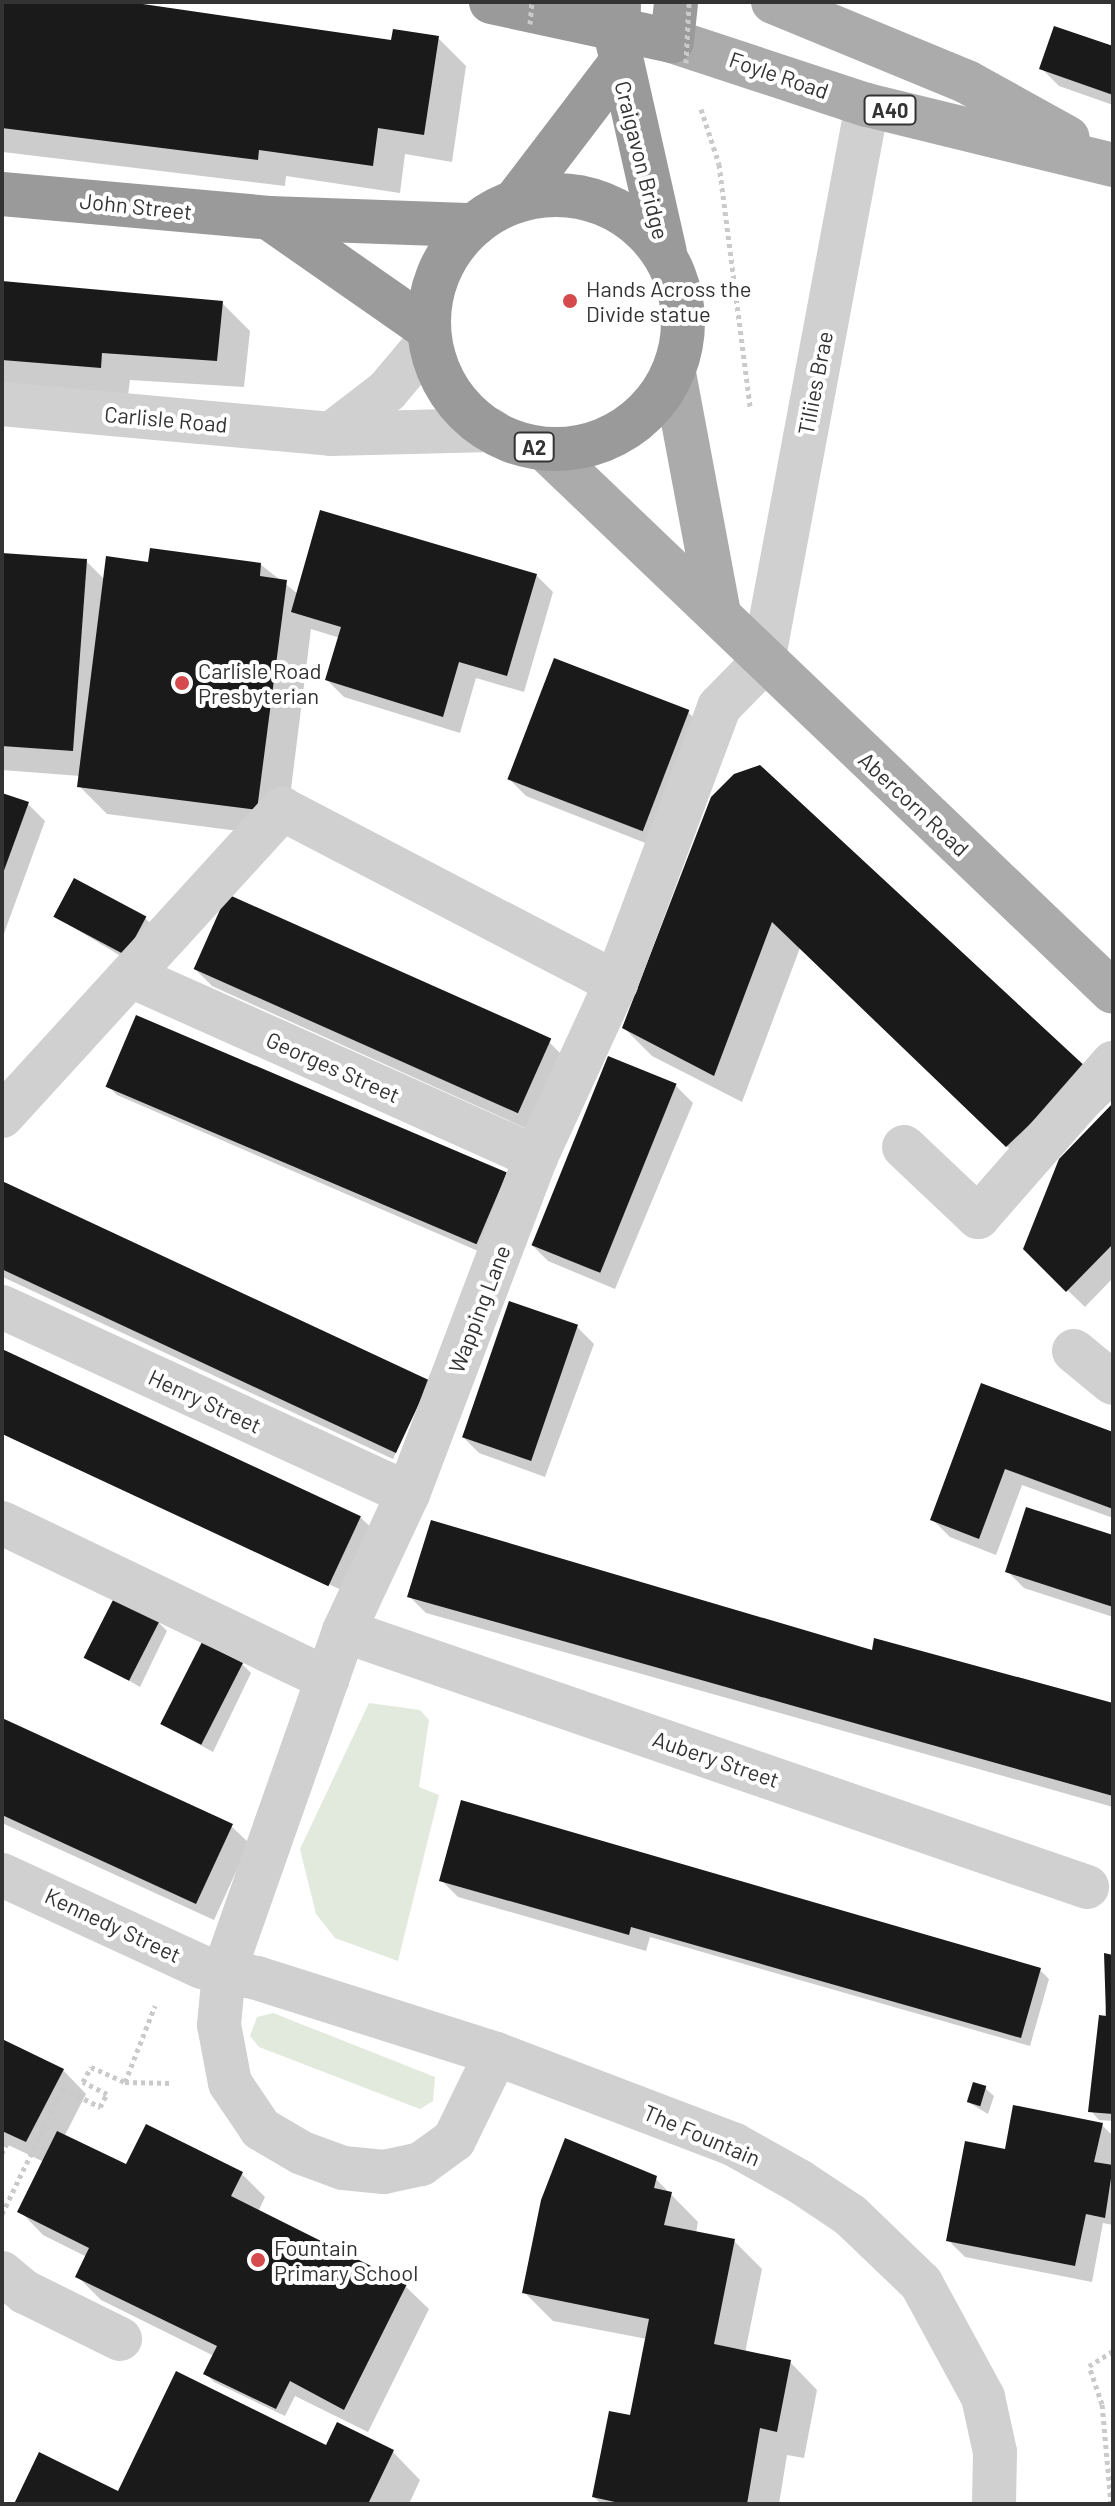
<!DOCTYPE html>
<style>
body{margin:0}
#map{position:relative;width:1115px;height:2506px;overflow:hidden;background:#fff;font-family:Barlow,sans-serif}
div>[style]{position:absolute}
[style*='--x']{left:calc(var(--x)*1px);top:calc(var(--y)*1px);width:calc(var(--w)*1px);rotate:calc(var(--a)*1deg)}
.green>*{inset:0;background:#e2e9dd}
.shadow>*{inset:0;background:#0003;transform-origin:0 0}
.building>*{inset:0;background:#1a1a1a;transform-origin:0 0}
.path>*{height:5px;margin-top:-2.5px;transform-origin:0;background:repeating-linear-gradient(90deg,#cacaca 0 4px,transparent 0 8px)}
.minor>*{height:44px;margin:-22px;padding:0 22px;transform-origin:22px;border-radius:22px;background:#d0d0d0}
.major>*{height:44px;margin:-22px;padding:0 22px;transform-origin:22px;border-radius:22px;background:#ababab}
.highway>*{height:44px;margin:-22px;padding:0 22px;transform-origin:22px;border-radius:22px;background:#9a9a9a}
.highway>.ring{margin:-22px;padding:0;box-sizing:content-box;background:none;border:44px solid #9a9a9a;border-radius:50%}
.path-bridge>*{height:5px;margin-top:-2.5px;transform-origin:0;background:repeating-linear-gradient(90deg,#cacaca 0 4px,transparent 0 8px)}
.highway-bridge>*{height:44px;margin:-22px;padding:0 22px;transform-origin:22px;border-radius:22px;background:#9a9a9a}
.dots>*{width:22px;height:22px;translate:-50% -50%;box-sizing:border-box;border:4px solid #fff;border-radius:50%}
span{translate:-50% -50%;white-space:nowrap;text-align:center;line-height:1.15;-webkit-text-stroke:8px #fff;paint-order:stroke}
.shield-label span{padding:2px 6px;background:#fff;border:2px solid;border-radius:6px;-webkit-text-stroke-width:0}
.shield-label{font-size:20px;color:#333;font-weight:700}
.street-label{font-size:22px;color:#333}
.poi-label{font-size:22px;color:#333}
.left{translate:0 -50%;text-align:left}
.frame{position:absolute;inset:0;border:4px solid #333;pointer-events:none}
</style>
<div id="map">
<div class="green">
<div style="clip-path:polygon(369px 1703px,420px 1710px,429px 1720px,419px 1787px,439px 1795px,398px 1961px,335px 1938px,316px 1914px,300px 1849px)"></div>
<div style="clip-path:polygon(273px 2013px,435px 2077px,433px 2101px,420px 2109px,259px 2047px,250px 2036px,257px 2017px)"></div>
</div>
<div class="shadow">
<div style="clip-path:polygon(2px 2px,119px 2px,393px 42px,438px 38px,466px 66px,452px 162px,405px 154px,400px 193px,286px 176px,285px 186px,3px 152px)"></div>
<div style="clip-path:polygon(1113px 48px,1113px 105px,1059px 86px,1042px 69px)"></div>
<div style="clip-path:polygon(2px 282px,222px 303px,250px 331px,244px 387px,130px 380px,128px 395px,2px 385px)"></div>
<div style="clip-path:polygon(2px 555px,86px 561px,105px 580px,150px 564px,260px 564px,298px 594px,536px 575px,553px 592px,524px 692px,476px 678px,460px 733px,344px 697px,327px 680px,340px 638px,311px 629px,285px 837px,107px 814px,79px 786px,80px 776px,2px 770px)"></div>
<div style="clip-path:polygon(688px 712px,705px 730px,658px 848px,526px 796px,509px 779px)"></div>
<div style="clip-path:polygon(2px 795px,28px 804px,45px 821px,2px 939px)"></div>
<div style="clip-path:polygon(712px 798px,1086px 1071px,1113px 1099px,1036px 1174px,800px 948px,742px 1102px,652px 1056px,624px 1028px)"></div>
<div style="clip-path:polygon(56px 917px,145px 918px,154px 927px,134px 964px)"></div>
<div style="clip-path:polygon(195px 969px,549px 1042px,566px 1059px,534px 1132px,212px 986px)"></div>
<div style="clip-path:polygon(108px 1086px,505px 1177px,485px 1254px,117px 1095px)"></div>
<div style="clip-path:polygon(676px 1086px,693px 1103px,615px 1289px,548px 1261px,531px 1244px)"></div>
<div style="clip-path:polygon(1113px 1106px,1113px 1278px,1085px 1307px,1025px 1249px)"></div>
<div style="left:2px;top:1183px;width:471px;height:85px;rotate:25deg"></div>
<div style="clip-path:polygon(577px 1327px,594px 1344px,545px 1477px,479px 1453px,462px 1436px)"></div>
<div style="clip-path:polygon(2px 1351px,360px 1517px,378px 1534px,350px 1594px,2px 1433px)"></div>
<div style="clip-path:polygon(982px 1386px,1113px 1434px,1113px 1518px,1022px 1485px,996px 1555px,950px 1537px,933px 1520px)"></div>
<div style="clip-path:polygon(1113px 1537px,1113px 1617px,1024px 1588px,1007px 1571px)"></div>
<div style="clip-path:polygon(409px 1596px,873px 1652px,1113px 1705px,1113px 1807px,426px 1613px)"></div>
<div style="clip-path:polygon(158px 1622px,167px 1631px,140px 1687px,88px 1657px)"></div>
<div style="clip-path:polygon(242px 1664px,251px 1673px,213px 1752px,164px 1725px)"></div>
<div style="clip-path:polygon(2px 1721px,231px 1826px,249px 1843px,214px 1920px,2px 1823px)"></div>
<div style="clip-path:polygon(441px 1880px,1040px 1970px,1049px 1979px,1030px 2046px,650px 1937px,646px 1951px,458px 1897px)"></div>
<div style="clip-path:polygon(1113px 1957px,1113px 2121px,1099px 2120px,1091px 2111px)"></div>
<div style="clip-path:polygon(2px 2041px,63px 2070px,86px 2094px,64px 2137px,126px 2167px,242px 2174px,265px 2197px,258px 2212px,405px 2286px,429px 2309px,368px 2432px,295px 2396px,285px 2416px,214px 2382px,205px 2373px,214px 2356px,101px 2300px,78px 2277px,87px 2257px,43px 2235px,20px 2211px,44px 2162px,2px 2142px)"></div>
<div style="clip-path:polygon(985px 2088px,994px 2096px,988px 2114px,968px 2102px)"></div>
<div style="clip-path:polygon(1102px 2125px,1113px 2136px,1113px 2225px,1103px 2223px,1092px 2282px,965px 2257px,948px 2240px,1007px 2151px)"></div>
<div style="clip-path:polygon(655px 2178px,698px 2222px,696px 2233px,734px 2241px,762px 2269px,745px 2353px,790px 2362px,817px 2390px,804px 2458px,787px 2455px,779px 2504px,601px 2504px,594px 2497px,632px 2417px,647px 2339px,553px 2321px,525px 2293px)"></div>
<div style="clip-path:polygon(327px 2447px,393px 2452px,420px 2480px,409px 2504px,16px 2504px,119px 2493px)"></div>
</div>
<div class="building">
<div style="clip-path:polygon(2px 2px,129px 2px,391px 40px,393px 29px,439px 36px,424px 135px,378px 128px,373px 166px,259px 150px,258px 160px,2px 128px)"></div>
<div style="clip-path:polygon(1054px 26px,1113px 46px,1113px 95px,1039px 69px)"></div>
<div style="clip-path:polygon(2px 281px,223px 301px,217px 361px,102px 353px,101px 368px,2px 360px)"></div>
<div style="clip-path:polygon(320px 510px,537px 574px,507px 676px,459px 662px,443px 717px,325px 680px,341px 627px,291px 612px)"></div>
<div style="clip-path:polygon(150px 548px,261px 563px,260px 576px,287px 580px,257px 810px,77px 787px,106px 556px,148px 562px)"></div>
<div style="clip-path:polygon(2px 553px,87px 559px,73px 751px,2px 746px)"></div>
<div style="left:554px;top:658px;width:145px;height:130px;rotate:21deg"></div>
<div style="clip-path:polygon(760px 765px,1088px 1069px,1006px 1147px,772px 922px,714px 1076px,622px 1028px,711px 797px,734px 774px)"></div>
<div style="clip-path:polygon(2px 793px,29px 802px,2px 876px)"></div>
<div style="left:74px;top:878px;width:82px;height:44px;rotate:28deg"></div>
<div style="left:227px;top:894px;width:355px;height:82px;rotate:24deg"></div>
<div style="left:136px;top:1015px;width:403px;height:78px;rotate:23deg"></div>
<div style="left:608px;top:1056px;width:74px;height:204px;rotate:22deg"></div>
<div style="clip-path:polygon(1113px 1103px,1113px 1244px,1066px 1292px,1023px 1249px,1059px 1159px)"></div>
<div style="left:2px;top:1181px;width:472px;height:80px;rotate:25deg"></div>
<div style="left:509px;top:1301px;width:73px;height:144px;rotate:19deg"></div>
<div style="left:2px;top:1349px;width:396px;height:77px;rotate:25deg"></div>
<div style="clip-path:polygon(981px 1383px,1113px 1432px,1113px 1509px,1005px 1469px,979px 1539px,930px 1520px)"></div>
<div style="clip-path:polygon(1026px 1507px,1113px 1535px,1113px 1607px,1005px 1572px)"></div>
<div style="clip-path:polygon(431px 1520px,872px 1650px,874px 1638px,1113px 1703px,1113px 1796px,407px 1597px)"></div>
<div style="left:114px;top:1598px;width:51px;height:67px;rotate:27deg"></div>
<div style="left:202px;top:1642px;width:46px;height:92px;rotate:27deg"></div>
<div style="clip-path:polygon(2px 1718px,233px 1824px,196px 1904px,2px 1815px)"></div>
<div style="clip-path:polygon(461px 1800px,1041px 1968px,1021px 2038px,631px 1927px,629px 1935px,439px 1881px)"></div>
<div style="clip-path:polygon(1104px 1953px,1113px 1955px,1113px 2114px,1088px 2112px,1099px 2015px,1106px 2016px)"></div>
<div style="clip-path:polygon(2px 2039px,64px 2069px,26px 2142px,2px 2131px)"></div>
<div style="left:973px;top:2082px;width:14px;height:21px;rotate:17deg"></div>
<div style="clip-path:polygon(1013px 2105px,1103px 2123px,1094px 2162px,1113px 2165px,1105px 2218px,1086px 2214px,1075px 2266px,946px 2241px,965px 2141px,1005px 2149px)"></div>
<div style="clip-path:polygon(146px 2124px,243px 2172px,231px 2196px,407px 2284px,344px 2410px,290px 2381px,276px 2409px,203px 2374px,217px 2346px,75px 2277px,89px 2248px,17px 2212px,57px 2131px,126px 2164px)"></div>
<div style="clip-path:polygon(565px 2138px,657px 2176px,654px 2188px,672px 2192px,664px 2225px,735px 2239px,714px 2344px,791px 2360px,777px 2432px,760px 2428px,747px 2504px,624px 2504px,592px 2497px,609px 2411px,630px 2415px,649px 2319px,522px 2293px,541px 2200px)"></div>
<div style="clip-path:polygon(176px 2371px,326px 2445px,337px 2422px,394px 2450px,368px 2504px,14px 2504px,39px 2452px,118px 2491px)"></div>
</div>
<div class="path">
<div style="--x:701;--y:109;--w:58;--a:71.9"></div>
<div style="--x:719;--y:164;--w:245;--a:82.7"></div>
<div style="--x:125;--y:2082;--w:82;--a:-68.5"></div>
<div style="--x:2;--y:2141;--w:5;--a:22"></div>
<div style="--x:7;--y:2143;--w:11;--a:117"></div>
<div style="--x:2;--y:2214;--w:140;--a:-64.2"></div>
<div style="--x:63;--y:2088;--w:42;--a:27.2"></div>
<div style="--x:100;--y:2107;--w:15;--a:-62"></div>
<div style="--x:107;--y:2094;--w:27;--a:-153"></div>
<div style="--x:83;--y:2082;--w:17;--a:-62"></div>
<div style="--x:91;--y:2067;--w:37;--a:24"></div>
<div style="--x:125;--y:2082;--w:48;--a:1.2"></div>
<div style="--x:1111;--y:2504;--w:100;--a:-95.1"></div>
<div style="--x:1102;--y:2404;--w:40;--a:-108.9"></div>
<div style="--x:1089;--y:2366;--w:28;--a:-32"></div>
</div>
<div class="minor">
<div style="--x:2;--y:404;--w:330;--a:5.2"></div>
<div style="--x:331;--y:434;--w:160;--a:-1.4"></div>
<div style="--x:331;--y:434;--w:71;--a:-37.5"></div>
<div style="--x:387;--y:391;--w:67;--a:-49.9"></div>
<div style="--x:131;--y:976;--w:444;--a:24.1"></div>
<div style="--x:2;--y:1116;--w:416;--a:-47.6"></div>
<div style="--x:282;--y:809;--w:377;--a:27.5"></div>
<div style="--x:904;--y:1147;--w:102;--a:43.4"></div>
<div style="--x:978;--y:1217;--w:205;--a:-48.8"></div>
<div style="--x:2;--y:1307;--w:447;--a:24.7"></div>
<div style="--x:1074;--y:1351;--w:50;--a:39.4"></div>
<div style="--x:2;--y:1523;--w:361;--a:25.6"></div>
<div style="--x:344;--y:1631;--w:786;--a:19.01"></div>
<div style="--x:2;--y:1875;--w:220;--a:24.7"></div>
<div style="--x:202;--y:1967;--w:56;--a:11.3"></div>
<div style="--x:257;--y:1978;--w:251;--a:17.6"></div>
<div style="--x:496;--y:2054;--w:254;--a:20.8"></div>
<div style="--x:733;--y:2144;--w:76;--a:29.3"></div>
<div style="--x:799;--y:2181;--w:61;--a:33.7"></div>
<div style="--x:850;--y:2215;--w:98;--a:43.8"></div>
<div style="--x:921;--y:2283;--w:130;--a:61.5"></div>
<div style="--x:983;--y:2397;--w:56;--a:77.7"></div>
<div style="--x:995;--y:2452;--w:52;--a:91.1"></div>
<div style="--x:496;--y:2054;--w:96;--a:116"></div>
<div style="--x:454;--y:2140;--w:41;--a:144"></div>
<div style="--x:421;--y:2164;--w:38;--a:168"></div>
<div style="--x:384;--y:2172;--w:41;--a:-174.4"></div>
<div style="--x:343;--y:2168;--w:44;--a:-159.9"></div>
<div style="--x:302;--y:2153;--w:48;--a:-149.7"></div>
<div style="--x:261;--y:2129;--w:55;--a:-124"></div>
<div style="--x:230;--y:2083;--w:59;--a:-100.7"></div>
<div style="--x:219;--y:2025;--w:53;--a:-84.6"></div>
<div style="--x:224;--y:1972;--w:361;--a:-70.6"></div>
<div style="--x:344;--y:1631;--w:151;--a:-65"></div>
<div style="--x:408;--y:1494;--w:360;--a:-69.2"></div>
<div style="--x:536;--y:1157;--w:192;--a:-65.3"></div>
<div style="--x:616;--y:983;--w:295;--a:-69.5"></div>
<div style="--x:719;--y:707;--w:63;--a:-45.6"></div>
<div style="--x:763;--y:662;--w:567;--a:-79.42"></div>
<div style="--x:2;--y:2273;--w:30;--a:40"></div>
<div style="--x:25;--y:2292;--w:106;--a:26.3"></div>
</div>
<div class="major">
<div style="--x:773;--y:2;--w:210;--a:22.4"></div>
<div style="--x:967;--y:82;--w:115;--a:29"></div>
<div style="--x:672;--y:41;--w:205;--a:18.2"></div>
<div style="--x:867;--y:105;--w:253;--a:13.7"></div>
<div style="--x:674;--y:373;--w:244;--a:79.4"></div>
<div style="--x:546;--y:450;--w:784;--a:43.71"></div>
</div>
<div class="highway">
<div style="--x:491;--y:2;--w:185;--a:12.2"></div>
<div style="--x:672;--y:41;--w:39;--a:-84"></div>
<div style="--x:618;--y:44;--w:213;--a:77.3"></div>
<div style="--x:2;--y:194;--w:268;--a:5.1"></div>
<div style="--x:269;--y:218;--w:205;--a:2"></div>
<div class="ring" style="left:429px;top:195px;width:210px;height:210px"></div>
<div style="--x:516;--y:200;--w:170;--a:-52.7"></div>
<div style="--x:269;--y:218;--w:194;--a:34.9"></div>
</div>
<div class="path-bridge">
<div style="--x:530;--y:24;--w:22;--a:-85"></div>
<div style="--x:686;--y:63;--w:61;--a:-87.2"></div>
</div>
<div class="highway-bridge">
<div style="--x:618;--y:44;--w:42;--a:-88.6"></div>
</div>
<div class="dots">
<div style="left:570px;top:301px;background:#d54a4c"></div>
<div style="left:182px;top:683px;background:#d54a4c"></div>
<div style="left:258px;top:2260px;background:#d54a4c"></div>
</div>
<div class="shield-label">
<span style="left:890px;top:110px">A40</span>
<span style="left:534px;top:447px">A2</span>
</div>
<div class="street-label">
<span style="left:779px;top:75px;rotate:19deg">Foyle Road</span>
<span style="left:642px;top:160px;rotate:76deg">Craigavon Bridge</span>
<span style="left:136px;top:206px;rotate:6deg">John Street</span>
<span style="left:815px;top:383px;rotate:-79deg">Tiliies Brae</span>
<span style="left:166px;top:419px;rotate:5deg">Carlisle Road</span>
<span style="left:914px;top:804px;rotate:43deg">Abercorn Road</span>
<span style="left:333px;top:1067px;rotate:24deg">Georges Street</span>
<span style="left:479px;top:1309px;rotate:-69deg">Wapping Lane</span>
<span style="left:205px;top:1401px;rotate:25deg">Henry Street</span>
<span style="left:716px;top:1759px;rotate:19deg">Aubery Street</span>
<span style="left:113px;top:1925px;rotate:25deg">Kennedy Street</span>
<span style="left:702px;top:2135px;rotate:23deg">The Fountain</span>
</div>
<div class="poi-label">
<span class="left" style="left:586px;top:301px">Hands Across the<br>Divide statue</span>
<span class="left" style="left:198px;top:683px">Carlisle Road<br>Presbyterian</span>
<span class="left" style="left:274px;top:2260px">Fountain<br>Primary School</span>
</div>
<div class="frame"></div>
</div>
